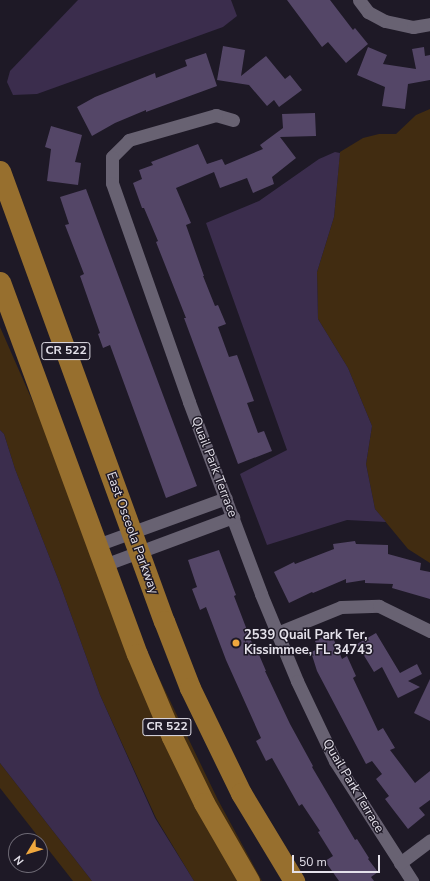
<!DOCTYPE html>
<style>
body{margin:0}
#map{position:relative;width:430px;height:881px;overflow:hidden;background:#1e1926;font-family:"Nunito Sans",sans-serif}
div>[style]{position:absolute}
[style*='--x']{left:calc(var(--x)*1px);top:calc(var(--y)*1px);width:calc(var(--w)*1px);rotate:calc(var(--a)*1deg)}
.green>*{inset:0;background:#412c11}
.water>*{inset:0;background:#3b2d4d}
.building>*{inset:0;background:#544667}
.street>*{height:13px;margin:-6.5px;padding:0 6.5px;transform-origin:6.5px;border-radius:6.5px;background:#686272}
.primary>*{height:21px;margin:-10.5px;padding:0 10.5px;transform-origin:10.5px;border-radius:10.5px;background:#976f2e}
.dots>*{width:11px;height:11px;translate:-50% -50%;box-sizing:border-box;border:2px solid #1e1926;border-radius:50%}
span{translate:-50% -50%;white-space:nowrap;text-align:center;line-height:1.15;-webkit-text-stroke:3px #1e1926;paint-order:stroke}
.shield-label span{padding:1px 3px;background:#1e1926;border:1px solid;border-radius:3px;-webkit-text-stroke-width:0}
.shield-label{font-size:12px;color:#e4e1ea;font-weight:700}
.street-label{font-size:13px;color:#e4e1ea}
.poi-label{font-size:13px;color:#e4e1ea;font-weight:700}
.left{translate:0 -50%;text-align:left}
.north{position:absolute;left:8px;top:833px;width:40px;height:40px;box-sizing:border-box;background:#1e1926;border:1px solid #6d6974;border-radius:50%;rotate:232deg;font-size:11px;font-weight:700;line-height:16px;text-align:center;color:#e4e1ea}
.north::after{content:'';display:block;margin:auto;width:14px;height:18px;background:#efa73e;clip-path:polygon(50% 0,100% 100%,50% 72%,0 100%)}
.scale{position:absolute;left:292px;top:855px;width:88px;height:18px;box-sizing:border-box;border:2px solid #e4e1ea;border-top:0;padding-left:5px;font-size:12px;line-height:14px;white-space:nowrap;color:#e4e1ea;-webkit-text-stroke:3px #1e1926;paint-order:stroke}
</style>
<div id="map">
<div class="green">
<div style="clip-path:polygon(430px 109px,430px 563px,408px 549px,375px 509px,366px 464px,372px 426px,348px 368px,318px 319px,317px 272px,334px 217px,340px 152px,363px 138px,379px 134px,396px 134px,416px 115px)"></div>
<div style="clip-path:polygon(0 327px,57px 457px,241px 881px,194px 881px,156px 818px,100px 695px,60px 584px,15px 469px,4px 434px,0 430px)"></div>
<div style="clip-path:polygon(131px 620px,218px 800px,262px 881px,257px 881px,210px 799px)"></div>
<div style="clip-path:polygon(0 763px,92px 881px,73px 881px,0 788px)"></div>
</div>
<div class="water">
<div style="clip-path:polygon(78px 0,231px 0,237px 16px,223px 27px,37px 94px,13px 95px,7px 82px,10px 71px)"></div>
<div style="clip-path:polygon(335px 152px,340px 153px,334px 217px,317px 272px,318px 319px,348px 368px,372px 426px,366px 464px,375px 509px,386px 522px,347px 520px,267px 545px,240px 474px,287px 450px,206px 223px,259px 201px,319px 159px)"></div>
<div style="clip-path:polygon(0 430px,4px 434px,15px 469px,60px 584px,100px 695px,155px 818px,194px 881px,92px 881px,0 763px)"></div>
</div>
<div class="building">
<div style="clip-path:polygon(287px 0,330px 0,353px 30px,355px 28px,368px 44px,346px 63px,328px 42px,322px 47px)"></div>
<div style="clip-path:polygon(223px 46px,245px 50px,241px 76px,266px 56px,285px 79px,290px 75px,302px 90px,279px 107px,274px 100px,267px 106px,249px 85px,217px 80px)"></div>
<div style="clip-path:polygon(368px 47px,387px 55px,383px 64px,416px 69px,412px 49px,424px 47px,425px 56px,430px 55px,430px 80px,408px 84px,405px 109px,382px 106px,385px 87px,357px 75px)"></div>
<div style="clip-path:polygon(206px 53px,217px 86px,146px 112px,146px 110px,115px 123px,92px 136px,77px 107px,95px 97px,155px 73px,156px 78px,187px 66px,185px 60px)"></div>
<div style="clip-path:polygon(315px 113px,316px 136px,280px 137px,296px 158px,272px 177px,274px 184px,253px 193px,247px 178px,220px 188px,214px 172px,176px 188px,191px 223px,186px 225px,204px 276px,203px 276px,215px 306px,218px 305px,226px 324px,218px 327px,229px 357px,237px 355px,254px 401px,247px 403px,258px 433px,264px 431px,272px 451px,238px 464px,184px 318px,186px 318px,156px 242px,158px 241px,144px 208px,142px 208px,133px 183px,142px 179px,139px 170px,153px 165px,151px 162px,198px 144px,207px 164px,222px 159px,225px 165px,263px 149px,260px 145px,283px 128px,282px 114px)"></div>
<div style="clip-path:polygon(51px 126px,82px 135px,75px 162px,81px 163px,78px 185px,47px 181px,51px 149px,45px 147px)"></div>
<div style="clip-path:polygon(86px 189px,197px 486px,166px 498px,110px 345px,103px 348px,98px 334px,100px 333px,80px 276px,84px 274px,65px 225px,69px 224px,60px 197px)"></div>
<div style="clip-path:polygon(355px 541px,356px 544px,388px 545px,388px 554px,421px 563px,420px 570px,430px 572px,430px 599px,392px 588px,393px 584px,365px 583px,365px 580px,346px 583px,346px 579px,313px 593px,312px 592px,289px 603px,274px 572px,294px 562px,295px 564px,334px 549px,333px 544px)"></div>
<div style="clip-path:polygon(219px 550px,236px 595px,234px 596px,255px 651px,257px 650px,266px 671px,265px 671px,290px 724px,313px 766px,312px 767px,355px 840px,357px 839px,369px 858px,368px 859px,378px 872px,371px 877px,374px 881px,339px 881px,325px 861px,333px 856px,318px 832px,320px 831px,302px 804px,299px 806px,272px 758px,266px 761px,256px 741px,261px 738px,226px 660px,206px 607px,200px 610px,192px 589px,197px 587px,188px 560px)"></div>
<div style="clip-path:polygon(331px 633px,342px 659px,347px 656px,356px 676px,353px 678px,378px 731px,383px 728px,395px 748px,390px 750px,415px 783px,430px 771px,430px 800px,419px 808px,425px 815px,408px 829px,385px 799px,389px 796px,376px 779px,382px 774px,372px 761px,366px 764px,317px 671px,311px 652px,318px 649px,315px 641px)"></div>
<div style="clip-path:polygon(376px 633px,400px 673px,417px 664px,422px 674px,408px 681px,420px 687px,398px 698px,382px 667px,374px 672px,357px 644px)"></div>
<div style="clip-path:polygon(430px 679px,430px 721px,414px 713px)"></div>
</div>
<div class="street">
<div style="--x:359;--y:0;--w:15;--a:53"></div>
<div style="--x:368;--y:12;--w:19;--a:28"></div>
<div style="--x:385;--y:21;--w:29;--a:12"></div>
<div style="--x:413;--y:27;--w:17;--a:-10"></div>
<div style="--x:233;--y:120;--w:18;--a:-164"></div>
<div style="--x:216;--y:115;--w:91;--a:164"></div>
<div style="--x:129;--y:140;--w:24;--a:135"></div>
<div style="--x:112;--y:157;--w:26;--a:90"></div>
<div style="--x:112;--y:183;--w:232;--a:70.6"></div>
<div style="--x:189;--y:402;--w:205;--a:69.4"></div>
<div style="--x:261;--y:594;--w:94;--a:67.5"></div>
<div style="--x:297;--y:681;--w:89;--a:64.6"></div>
<div style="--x:335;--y:761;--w:143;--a:57.3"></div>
<div style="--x:97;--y:545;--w:137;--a:-20"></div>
<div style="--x:104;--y:565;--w:138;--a:-20.4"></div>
<div style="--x:277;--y:633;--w:69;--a:-22.1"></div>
<div style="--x:341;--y:607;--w:38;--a:-2"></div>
<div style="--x:379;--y:606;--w:57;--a:26.1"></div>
<div style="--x:400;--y:863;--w:38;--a:-37"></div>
</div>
<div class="primary">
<div style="--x:0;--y:171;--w:479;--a:70"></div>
<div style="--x:164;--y:621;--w:72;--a:68.8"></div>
<div style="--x:190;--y:688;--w:117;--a:64.1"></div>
<div style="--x:241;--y:793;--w:103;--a:58.9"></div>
<div style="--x:0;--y:282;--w:396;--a:69.8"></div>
<div style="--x:137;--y:654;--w:90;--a:67.1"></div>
<div style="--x:172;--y:737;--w:73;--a:64.1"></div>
<div style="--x:204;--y:803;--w:90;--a:60"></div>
</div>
<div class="dots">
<div style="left:236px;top:643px;background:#efa73e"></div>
</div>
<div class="shield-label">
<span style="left:66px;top:351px">CR 522</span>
<span style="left:167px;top:727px">CR 522</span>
</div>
<div class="street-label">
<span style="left:214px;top:467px;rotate:69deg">Quail Park Terrace</span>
<span style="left:132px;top:533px;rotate:70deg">East Osceola Parkway</span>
<span style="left:353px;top:786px;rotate:59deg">Quail Park Terrace</span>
</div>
<div class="poi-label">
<span class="left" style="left:244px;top:643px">2539 Quail Park Ter,<br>Kissimmee, FL 34743</span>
</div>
<div class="north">N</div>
<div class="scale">50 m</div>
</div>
